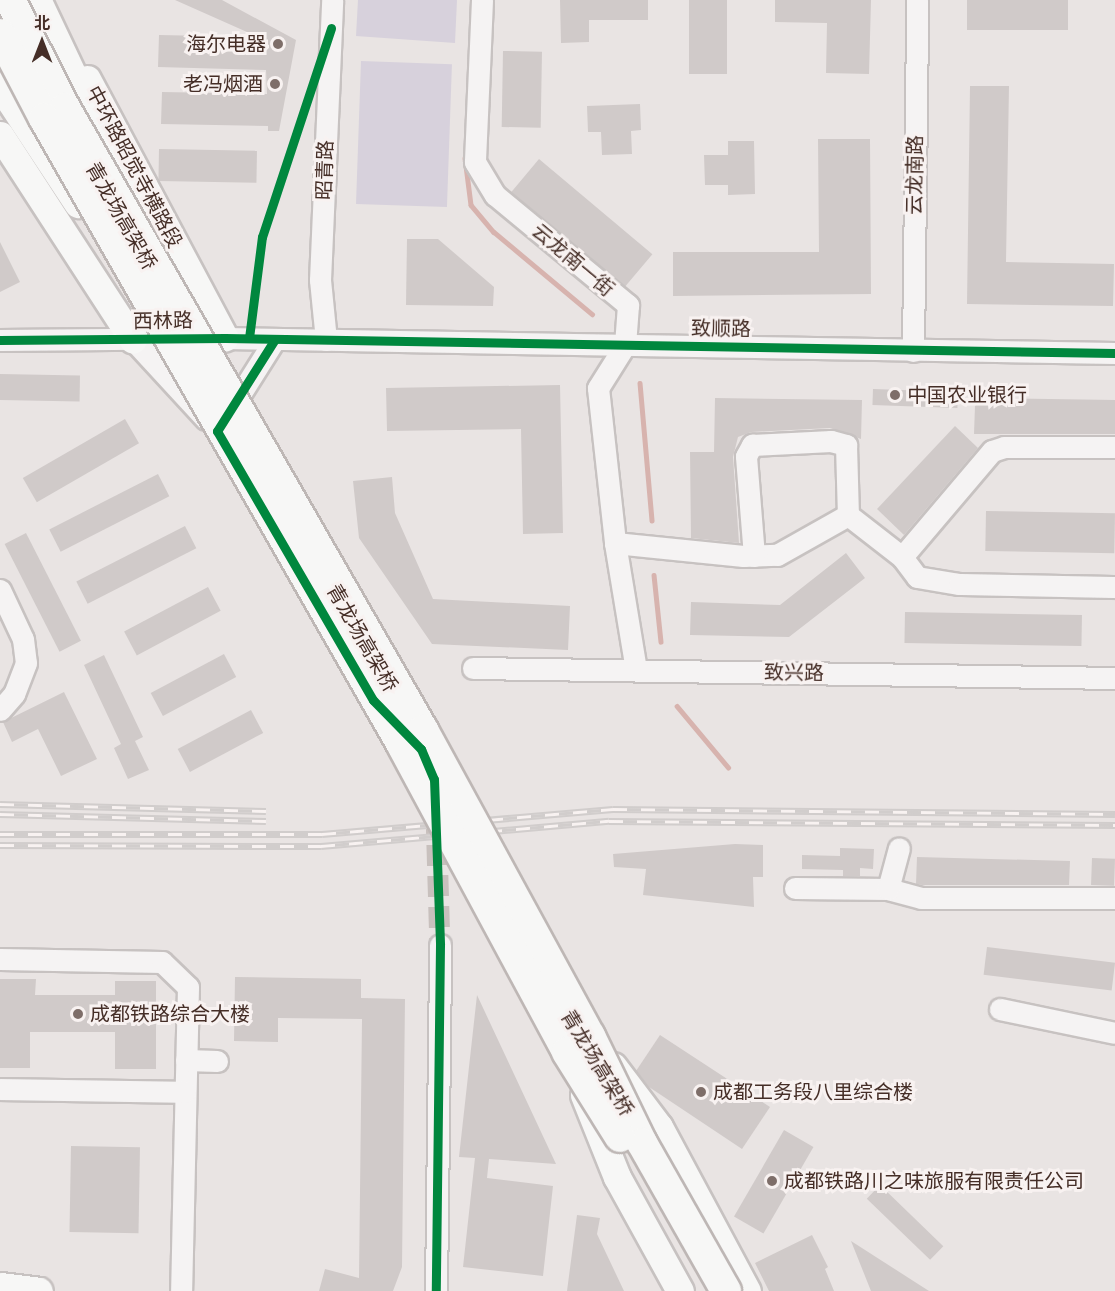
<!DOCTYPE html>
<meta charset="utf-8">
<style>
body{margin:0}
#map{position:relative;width:1115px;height:1291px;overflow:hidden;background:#e9e4e3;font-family:Montserrat,"Noto Sans SC",sans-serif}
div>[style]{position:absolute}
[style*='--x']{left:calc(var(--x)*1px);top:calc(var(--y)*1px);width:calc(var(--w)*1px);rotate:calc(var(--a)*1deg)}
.green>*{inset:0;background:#d7d1dc;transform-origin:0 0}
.stream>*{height:4.5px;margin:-2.25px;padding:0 2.25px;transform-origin:2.25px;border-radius:2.25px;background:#d7b3ae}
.building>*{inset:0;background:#d0cac9;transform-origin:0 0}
.minor-tunnel>*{height:21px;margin-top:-10.5px;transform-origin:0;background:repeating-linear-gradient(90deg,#c8c0bd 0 21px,transparent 0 31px)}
.roads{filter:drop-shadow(2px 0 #c7c2c1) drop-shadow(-2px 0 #c7c2c1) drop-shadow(0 2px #c7c2c1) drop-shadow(0 -2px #c7c2c1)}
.minor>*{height:21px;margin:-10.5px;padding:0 10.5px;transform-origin:10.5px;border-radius:10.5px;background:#f5f3f3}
.major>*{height:27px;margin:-13.5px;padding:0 13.5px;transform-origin:13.5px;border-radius:13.5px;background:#f7f7f6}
.highway>*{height:30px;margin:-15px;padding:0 15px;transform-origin:15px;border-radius:15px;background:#f7f7f6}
.rail>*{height:7px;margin-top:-3.5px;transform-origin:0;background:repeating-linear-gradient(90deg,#f8f2f1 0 14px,#d1cdcc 0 28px);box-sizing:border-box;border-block:2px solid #d1cdcc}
.bridges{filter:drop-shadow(2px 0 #beb7b5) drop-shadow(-2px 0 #beb7b5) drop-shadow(0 2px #beb7b5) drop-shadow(0 -2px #beb7b5)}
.highway-bridge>*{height:30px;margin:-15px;padding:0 15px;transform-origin:15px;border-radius:15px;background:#f7f7f6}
.cycleway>*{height:9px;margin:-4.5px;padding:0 4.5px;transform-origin:4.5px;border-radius:4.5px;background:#00873e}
.dots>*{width:16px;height:16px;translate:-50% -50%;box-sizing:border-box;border:3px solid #f8f2f1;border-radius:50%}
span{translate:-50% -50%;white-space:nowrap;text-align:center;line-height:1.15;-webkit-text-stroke:6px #f8f2f1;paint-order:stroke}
.poi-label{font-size:20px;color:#452e27}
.right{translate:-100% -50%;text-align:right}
.left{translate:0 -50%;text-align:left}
.street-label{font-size:20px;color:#452e27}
.north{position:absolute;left:12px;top:12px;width:60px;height:60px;-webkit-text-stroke:4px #f8f2f1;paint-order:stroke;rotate:0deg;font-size:16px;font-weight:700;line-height:24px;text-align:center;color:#452e27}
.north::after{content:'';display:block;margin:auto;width:21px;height:27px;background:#452e27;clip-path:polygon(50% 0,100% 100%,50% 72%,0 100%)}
</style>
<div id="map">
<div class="green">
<div style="clip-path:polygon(358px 0,457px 0,455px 43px,356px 36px)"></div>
<div style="left:361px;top:61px;width:91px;height:143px;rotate:2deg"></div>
</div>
<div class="stream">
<div style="--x:465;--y:158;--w:47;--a:82.7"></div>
<div style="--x:471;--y:205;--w:35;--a:50"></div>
<div style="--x:494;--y:232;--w:128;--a:39.9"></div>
<div style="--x:640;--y:383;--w:138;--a:85"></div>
<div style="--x:654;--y:575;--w:67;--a:84"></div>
<div style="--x:677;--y:706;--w:80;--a:50.1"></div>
</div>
<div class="building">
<div style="clip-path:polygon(175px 0,222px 0,296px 40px,279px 131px,268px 131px,268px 126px,161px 124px,162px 92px,267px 94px,266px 70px,158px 67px,159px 35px,258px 37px)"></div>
<div style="clip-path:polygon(560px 0,648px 0,648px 20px,589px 20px,589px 42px,561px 43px)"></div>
<div style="left:689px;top:0;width:38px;height:74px"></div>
<div style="clip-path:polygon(775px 0,871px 0,869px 74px,826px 73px,827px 23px,775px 22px)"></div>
<div style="left:967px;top:0;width:101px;height:30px"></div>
<div style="left:503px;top:51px;width:39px;height:76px;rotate:1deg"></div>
<div style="clip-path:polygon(970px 86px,1009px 86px,1006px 262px,1114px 264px,1113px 306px,967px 304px)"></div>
<div style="clip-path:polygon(640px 104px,641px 130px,631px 131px,632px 154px,602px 155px,601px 132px,588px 132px,587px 106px)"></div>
<div style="clip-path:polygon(818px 139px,870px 139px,871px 294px,673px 296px,673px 252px,819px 252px)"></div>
<div style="clip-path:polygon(728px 141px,754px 141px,755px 194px,728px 195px,728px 185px,705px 185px,704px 155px,728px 155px)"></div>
<div style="left:159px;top:149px;width:98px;height:32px;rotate:1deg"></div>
<div style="left:539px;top:159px;width:148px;height:43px;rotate:40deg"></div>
<div style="clip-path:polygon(407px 239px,438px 239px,494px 287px,493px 306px,406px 305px)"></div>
<div style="clip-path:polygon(0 242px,20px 282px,0 292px)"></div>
<div style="left:0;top:374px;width:80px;height:26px;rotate:1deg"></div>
<div style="clip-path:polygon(560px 385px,563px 533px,523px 534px,521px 429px,387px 431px,386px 388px)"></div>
<div style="left:873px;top:389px;width:85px;height:16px;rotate:2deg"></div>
<div style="clip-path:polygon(715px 398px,862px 400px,861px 439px,830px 428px,751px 432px,738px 437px,733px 457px,739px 543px,691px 538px,690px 452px,714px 452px)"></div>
<div style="clip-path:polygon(982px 398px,1115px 400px,1115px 434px,974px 434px,975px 406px)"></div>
<div style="left:125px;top:419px;width:28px;height:118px;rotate:60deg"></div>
<div style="clip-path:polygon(955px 426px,978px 448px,904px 535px,877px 509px)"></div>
<div style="left:158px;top:474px;width:25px;height:122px;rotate:63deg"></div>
<div style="clip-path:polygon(392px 477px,395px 513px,433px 599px,570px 606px,568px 650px,432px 644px,359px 538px,353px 481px)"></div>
<div style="left:986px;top:511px;width:129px;height:40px;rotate:1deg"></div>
<div style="left:185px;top:526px;width:25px;height:122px;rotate:63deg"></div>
<div style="left:26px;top:533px;width:121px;height:24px;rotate:63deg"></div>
<div style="clip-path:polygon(846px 553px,865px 578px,789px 637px,690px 635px,691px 602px,780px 605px)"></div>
<div style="left:208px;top:587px;width:27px;height:95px;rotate:62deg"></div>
<div style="left:905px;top:612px;width:177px;height:31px;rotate:1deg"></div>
<div style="left:224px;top:654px;width:26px;height:83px;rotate:62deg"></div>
<div style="clip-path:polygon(104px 655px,143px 737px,135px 741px,149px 770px,128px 779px,114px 748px,121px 744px,84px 665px)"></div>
<div style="clip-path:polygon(64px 692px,97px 759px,61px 776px,38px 729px,12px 742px,3px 722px)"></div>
<div style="left:251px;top:710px;width:26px;height:83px;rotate:62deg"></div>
<div style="clip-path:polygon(735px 844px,763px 845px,763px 877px,753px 877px,754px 907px,643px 895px,646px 869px,614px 867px,613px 854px)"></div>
<div style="clip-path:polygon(840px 848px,874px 849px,873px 869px,860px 868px,860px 876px,843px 876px,843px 870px,802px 869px,802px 855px,840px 856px)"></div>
<div style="clip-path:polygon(917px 857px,1070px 861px,1069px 885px,922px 885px,916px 884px)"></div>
<div style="left:1092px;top:858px;width:23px;height:27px;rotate:2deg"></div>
<div style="left:987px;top:947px;width:129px;height:28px;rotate:7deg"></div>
<div style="clip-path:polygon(235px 977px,361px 979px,361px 998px,405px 999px,402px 1267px,393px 1291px,319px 1291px,325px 1269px,359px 1278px,362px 1019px,278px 1018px,278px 1042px,234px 1041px)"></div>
<div style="clip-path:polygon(0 979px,36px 979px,35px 995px,115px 995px,115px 981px,156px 981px,156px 1069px,115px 1069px,115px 1032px,30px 1032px,30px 1068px,0 1068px)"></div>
<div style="clip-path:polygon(477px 995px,556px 1164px,489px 1159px,487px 1178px,553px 1186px,543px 1276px,463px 1267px,475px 1158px,459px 1157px)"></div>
<div style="clip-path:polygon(660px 1035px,770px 1107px,742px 1149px,649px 1087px,636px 1071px)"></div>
<div style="left:784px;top:1130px;width:34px;height:100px;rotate:30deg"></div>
<div style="left:71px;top:1146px;width:69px;height:86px;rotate:1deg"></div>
<div style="left:880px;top:1185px;width:88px;height:19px;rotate:44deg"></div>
<div style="clip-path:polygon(577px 1215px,600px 1218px,597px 1234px,624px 1291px,567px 1291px)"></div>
<div style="clip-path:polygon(812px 1235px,828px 1267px,825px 1269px,834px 1291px,769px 1291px,755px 1263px)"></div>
<div style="clip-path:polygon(851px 1241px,929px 1291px,871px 1291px)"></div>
</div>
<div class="minor-tunnel">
<div style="--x:436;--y:813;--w:132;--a:88.3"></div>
</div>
<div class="roads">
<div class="minor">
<div style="--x:482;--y:0;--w:162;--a:92.5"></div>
<div style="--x:475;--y:162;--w:39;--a:59"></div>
<div style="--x:495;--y:195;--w:173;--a:39.6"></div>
<div style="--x:628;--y:305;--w:40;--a:94.3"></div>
<div style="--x:625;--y:345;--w:51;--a:122.1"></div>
<div style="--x:598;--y:388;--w:156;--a:83.7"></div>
<div style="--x:615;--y:543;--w:129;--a:80.6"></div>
<div style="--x:0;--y:340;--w:225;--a:-0.5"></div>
<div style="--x:225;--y:338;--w:890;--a:0.97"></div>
<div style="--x:133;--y:340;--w:108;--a:47.3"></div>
<div style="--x:326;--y:340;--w:60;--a:-95.7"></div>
<div style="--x:320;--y:280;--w:280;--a:-87.5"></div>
<div style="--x:913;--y:351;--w:351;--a:-89.3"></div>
<div style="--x:229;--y:412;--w:86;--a:-57.8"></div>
<div style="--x:615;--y:543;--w:129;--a:5.8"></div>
<div style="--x:743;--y:556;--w:34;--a:-2"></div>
<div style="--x:777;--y:555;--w:81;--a:-29.4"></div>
<div style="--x:848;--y:515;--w:68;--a:37.9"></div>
<div style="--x:902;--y:557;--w:25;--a:53"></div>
<div style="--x:917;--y:577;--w:43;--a:9.5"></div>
<div style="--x:959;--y:584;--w:156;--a:1.1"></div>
<div style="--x:754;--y:556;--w:100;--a:-94.6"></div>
<div style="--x:746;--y:456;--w:13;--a:-61"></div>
<div style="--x:752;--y:445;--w:79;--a:-2.9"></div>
<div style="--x:831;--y:441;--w:16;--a:15"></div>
<div style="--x:846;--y:445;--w:70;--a:88.4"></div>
<div style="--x:902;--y:557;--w:139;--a:-49.7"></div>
<div style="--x:992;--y:451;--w:13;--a:-18"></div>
<div style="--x:1004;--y:447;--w:111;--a:0"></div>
<div style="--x:0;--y:590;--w:54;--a:64.9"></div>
<div style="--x:23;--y:639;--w:24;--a:83"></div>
<div style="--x:26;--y:663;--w:33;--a:111"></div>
<div style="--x:14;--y:694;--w:21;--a:131"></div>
<div style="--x:473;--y:668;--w:642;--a:0.89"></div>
<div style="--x:795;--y:888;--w:93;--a:0.6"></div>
<div style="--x:888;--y:889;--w:34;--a:15"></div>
<div style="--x:921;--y:898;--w:194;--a:0"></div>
<div style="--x:888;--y:889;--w:42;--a:-75"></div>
<div style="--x:0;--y:959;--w:162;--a:1.1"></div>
<div style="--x:162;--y:962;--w:36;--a:44"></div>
<div style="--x:188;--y:987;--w:304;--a:91.3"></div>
<div style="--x:1000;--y:1009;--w:117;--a:11.8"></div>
<div style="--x:186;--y:1060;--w:31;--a:2"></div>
<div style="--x:0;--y:1089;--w:185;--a:0.9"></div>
<div style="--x:436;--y:1291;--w:346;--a:-89.3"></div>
</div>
<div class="major">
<div style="--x:87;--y:79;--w:293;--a:62"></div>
<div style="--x:0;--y:135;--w:244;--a:57"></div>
<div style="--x:613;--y:1066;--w:76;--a:53"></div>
<div style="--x:659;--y:1127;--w:186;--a:61.8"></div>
<div style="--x:584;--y:1095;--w:88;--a:68.1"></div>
<div style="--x:617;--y:1177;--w:130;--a:61.1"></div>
<div style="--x:0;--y:1286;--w:39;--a:7"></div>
</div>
<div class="highway">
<div style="--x:36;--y:0;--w:206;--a:64.7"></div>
<div style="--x:0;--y:83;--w:144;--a:56.6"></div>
</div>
</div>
<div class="rail">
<div style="--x:0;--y:804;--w:266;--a:1.5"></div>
<div style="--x:0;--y:814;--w:266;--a:1.5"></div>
<div style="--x:0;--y:834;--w:322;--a:0"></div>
<div style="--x:322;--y:834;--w:292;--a:-4.9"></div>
<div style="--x:613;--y:809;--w:502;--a:0.57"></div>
<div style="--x:0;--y:845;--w:321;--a:0.2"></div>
<div style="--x:321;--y:846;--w:289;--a:-5"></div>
<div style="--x:609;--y:821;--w:506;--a:0.45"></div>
</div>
<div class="bridges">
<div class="highway-bridge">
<div style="--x:10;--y:0;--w:121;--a:63"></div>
<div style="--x:65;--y:108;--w:718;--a:60.08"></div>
<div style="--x:423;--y:730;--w:349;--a:61.4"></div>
<div style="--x:590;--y:1036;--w:119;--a:64.1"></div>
<div style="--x:642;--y:1143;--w:170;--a:60.4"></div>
<div style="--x:0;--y:34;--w:95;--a:62.4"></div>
<div style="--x:44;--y:118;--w:722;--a:60.27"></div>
<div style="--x:402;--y:745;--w:349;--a:61.7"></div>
<div style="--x:567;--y:1052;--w:100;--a:58.1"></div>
</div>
</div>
<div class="cycleway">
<div style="--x:249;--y:338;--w:102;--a:-82.7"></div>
<div style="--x:262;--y:237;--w:220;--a:-71.7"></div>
<div style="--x:275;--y:339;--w:109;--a:122.2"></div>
<div style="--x:217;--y:431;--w:311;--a:59.9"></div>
<div style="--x:373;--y:700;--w:69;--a:45.6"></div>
<div style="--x:421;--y:749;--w:33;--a:67"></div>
<div style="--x:434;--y:779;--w:166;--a:87.9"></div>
<div style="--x:440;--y:945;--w:346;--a:90.7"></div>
<div style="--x:0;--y:340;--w:225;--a:-0.5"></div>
<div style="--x:225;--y:338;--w:890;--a:0.97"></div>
</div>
<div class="dots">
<div style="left:278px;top:44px;background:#7e6e69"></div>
<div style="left:275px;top:84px;background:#7e6e69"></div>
<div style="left:895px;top:395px;background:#7e6e69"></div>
<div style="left:78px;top:1014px;background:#7e6e69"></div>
<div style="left:701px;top:1092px;background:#7e6e69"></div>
<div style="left:772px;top:1181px;background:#7e6e69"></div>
</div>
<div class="poi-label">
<span class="right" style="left:266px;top:44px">海尔电器</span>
<span class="right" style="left:263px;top:84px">老冯烟酒</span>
<span class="left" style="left:907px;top:395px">中国农业银行</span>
<span class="left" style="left:90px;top:1014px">成都铁路综合大楼</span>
<span class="left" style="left:713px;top:1092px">成都工务段八里综合楼</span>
<span class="left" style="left:784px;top:1181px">成都铁路川之味旅服有限责任公司</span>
</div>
<div class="street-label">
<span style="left:134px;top:167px;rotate:62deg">中环路昭觉寺横路段</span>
<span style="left:325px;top:170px;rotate:-88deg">昭青路</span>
<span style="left:915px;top:175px;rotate:-89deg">云龙南路</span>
<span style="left:121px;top:216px;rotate:60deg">青龙场高架桥</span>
<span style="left:573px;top:260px;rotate:40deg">云龙南一街</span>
<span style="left:163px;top:321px;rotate:-1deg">西林路</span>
<span style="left:721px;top:329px;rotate:1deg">致顺路</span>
<span style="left:362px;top:638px;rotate:60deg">青龙场高架桥</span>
<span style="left:794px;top:673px;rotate:1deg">致兴路</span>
<span style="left:597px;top:1063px;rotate:59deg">青龙场高架桥</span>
</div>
<div class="north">北</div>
</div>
